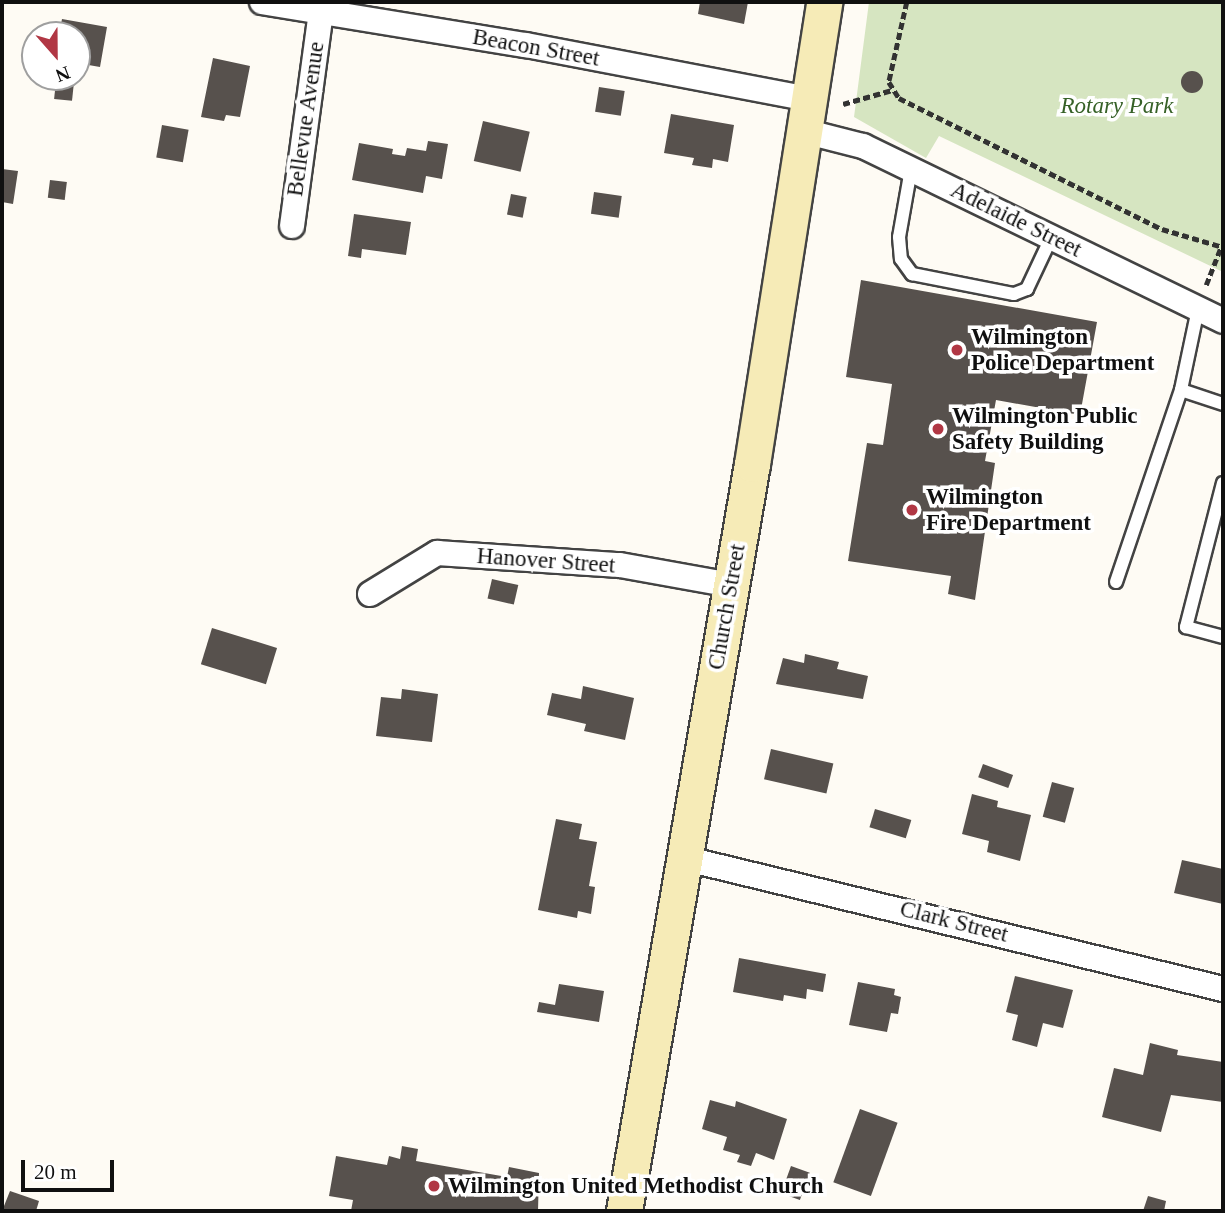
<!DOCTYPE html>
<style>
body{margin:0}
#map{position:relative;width:1225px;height:1213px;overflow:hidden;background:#fefbf4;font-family:"Times New Roman",serif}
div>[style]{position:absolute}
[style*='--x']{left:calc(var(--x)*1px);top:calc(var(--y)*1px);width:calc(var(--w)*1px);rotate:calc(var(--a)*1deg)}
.green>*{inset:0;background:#d6e5c1}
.building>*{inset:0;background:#57514d;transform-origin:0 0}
.round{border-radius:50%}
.path>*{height:4.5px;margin-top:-2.25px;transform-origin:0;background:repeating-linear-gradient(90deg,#323232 0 7px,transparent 0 10.5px)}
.roads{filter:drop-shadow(2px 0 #434343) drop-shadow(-2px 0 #434343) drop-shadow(0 2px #434343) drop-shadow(0 -2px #434343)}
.lane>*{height:12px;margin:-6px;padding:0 6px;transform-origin:6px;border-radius:6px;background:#fff}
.street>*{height:24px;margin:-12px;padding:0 12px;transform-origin:12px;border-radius:12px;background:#fff}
.secondary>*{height:35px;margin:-17.5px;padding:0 17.5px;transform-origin:17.5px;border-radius:17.5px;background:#f6ebb7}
.dots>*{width:19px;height:19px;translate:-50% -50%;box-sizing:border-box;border:4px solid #fff;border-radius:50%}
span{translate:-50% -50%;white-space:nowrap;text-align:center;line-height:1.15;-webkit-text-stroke:7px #fff;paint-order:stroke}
.street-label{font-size:23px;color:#101010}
.park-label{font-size:23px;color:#366127;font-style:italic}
.poi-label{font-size:23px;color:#101010;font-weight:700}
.left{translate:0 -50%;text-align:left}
.frame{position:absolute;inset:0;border:4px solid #101010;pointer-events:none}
.north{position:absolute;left:21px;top:21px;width:70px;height:70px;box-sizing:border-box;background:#fff;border:2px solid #9f9f9f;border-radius:50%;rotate:159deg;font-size:19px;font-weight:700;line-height:28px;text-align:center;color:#101010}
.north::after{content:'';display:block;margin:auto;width:24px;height:32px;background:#b13744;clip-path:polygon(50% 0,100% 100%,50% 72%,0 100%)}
.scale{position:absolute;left:21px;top:1160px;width:93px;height:32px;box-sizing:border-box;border:4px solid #101010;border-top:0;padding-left:9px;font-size:21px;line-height:24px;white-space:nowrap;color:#101010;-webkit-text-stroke:5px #fff;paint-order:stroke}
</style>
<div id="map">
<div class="green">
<div style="clip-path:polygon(869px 2px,1223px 2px,1223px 272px,939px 136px,926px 158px,854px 117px)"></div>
</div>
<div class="building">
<div style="clip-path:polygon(700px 2px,748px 2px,744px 24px,698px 14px)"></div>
<div style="clip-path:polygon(62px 19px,107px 27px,100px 67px,77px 63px,77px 35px,59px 35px)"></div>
<div style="clip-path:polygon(213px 58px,250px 66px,240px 117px,226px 115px,224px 121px,201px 117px)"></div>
<div class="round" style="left:1181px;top:71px;width:22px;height:22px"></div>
<div style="left:56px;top:81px;width:18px;height:18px;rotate:6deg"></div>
<div style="left:599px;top:87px;width:26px;height:25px;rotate:9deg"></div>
<div style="clip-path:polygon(671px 114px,734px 125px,728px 162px,713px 159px,712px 168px,692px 165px,694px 158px,664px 153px)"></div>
<div style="left:483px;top:121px;width:48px;height:41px;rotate:13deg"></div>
<div style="left:162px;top:125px;width:27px;height:33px;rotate:10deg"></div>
<div style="clip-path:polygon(428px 141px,448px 144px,442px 179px,426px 176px,423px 193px,352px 180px,359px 143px,393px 149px,392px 154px,405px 156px,407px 148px,426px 151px)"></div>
<div style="clip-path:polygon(2px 169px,18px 171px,13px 204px,2px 202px)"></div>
<div style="left:50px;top:180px;width:17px;height:18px;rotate:7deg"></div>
<div style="left:594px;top:192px;width:28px;height:22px;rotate:8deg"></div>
<div style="left:511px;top:194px;width:16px;height:21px;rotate:11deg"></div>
<div style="clip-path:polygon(354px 214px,411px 222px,406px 255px,362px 249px,361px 258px,348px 256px)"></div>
<div style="clip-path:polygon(861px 280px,1097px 322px,1080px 415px,996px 400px,985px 461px,995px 463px,975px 600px,948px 594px,951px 576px,848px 561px,867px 443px,883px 445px,892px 384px,846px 377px)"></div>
<div style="left:492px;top:579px;width:27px;height:20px;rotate:13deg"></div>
<div style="left:212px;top:628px;width:68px;height:38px;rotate:17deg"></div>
<div style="clip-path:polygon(805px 654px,839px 662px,837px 669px,868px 676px,863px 699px,776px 684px,783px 658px,804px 663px)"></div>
<div style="clip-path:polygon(583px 686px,634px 698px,625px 740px,584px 731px,586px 724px,547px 715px,552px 693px,581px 699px)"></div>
<div style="clip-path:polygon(402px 689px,438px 694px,432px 742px,376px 736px,381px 697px,401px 699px)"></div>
<div style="left:771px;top:749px;width:64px;height:31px;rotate:13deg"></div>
<div style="left:983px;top:764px;width:32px;height:14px;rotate:20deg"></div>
<div style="left:1052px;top:782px;width:23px;height:36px;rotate:15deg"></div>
<div style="clip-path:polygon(972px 794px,998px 801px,997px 807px,1031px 815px,1020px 861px,987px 852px,989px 841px,962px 834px)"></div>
<div style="left:875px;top:809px;width:38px;height:19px;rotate:17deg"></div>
<div style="clip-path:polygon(556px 819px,582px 824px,579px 839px,597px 842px,589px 886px,595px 887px,591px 914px,578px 911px,577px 918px,538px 910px)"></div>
<div style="clip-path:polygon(1182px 860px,1223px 869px,1223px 904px,1174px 893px)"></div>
<div style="clip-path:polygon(739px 958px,826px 974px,823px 992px,807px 989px,806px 999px,784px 995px,783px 1001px,733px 992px)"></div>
<div style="clip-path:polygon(1015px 976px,1073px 990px,1063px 1028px,1043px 1023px,1037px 1047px,1012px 1040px,1018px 1015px,1006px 1012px)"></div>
<div style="clip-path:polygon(858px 982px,895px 989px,894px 995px,901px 997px,898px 1014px,891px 1013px,887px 1032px,849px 1025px)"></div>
<div style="clip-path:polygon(559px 984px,604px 991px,599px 1022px,537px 1012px,539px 1002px,555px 1005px)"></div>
<div style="clip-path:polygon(1150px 1043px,1178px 1050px,1177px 1055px,1223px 1062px,1223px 1102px,1171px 1095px,1161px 1132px,1102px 1117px,1114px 1068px,1143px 1075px)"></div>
<div style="clip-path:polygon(710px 1100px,735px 1107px,736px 1101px,787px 1119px,774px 1160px,756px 1153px,751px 1166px,737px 1162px,740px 1155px,723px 1150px,727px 1137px,702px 1129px)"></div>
<div style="left:860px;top:1109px;width:40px;height:78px;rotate:20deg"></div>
<div style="clip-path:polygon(402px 1146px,418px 1149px,416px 1161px,507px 1177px,509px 1167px,539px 1173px,538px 1211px,351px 1211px,353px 1200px,329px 1196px,336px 1156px,387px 1165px,389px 1156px,400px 1159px)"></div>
<div style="left:791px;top:1166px;width:20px;height:29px;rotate:20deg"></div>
<div style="clip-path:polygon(10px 1191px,39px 1201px,36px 1211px,2px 1211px)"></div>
<div style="clip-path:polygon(1148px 1196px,1166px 1201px,1164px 1211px,1143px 1211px)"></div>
</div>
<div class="path">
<div style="--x:907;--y:2;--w:82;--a:102.7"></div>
<div style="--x:889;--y:82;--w:19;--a:58"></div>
<div style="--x:899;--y:98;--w:294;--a:26.5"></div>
<div style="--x:1162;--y:229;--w:64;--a:16.4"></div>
<div style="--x:843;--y:104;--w:51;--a:-15.9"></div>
<div style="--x:1206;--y:285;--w:41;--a:-68.5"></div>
</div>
<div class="roads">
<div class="lane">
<div style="--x:911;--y:169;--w:69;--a:100"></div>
<div style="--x:899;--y:237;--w:22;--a:85"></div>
<div style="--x:901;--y:259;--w:19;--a:54"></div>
<div style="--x:912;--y:274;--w:104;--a:11.1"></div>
<div style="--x:1014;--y:294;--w:14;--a:-21"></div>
<div style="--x:1027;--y:289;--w:56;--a:-64.8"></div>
<div style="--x:1198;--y:309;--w:83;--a:101.9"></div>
<div style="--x:1181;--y:390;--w:44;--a:18.4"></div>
<div style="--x:1223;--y:483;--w:149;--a:104.4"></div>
<div style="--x:1186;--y:627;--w:38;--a:15"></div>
<div style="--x:1116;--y:582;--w:203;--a:-71.3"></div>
</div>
<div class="street">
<div style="--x:262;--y:2;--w:267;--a:9.3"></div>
<div style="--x:526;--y:45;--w:288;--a:10.8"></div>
<div style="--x:804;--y:131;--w:61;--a:14.3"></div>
<div style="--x:863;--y:146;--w:400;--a:25.9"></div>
<div style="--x:292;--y:226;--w:216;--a:-82.3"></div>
<div style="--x:370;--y:594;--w:79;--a:-31.5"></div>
<div style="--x:437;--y:553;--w:183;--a:3.8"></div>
<div style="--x:620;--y:565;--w:113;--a:10.2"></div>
<div style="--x:683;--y:858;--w:556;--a:13.64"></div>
</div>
<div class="secondary">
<div style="--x:624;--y:1211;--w:758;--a:-80.28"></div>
<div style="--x:752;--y:464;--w:468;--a:-81.1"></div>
</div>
</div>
<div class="dots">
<div style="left:957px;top:350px;background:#b13744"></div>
<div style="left:938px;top:429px;background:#b13744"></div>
<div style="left:912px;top:510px;background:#b13744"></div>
<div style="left:434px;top:1186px;background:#b13744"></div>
</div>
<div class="street-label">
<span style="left:536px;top:48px;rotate:10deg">Beacon Street</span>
<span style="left:306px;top:119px;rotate:-82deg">Bellevue Avenue</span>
<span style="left:1016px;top:220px;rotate:26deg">Adelaide Street</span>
<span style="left:546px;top:561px;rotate:4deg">Hanover Street</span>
<span style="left:727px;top:607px;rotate:-80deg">Church Street</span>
<span style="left:954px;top:922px;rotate:14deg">Clark Street</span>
</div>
<div class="park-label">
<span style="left:1117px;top:106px">Rotary Park</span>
</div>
<div class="poi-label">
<span class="left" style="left:971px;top:350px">Wilmington<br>Police Department</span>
<span class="left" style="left:952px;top:429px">Wilmington Public<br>Safety Building</span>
<span class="left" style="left:926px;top:510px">Wilmington<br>Fire Department</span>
<span class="left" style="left:448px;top:1186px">Wilmington United Methodist Church</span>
</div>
<div class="frame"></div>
<div class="north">N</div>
<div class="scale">20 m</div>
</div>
